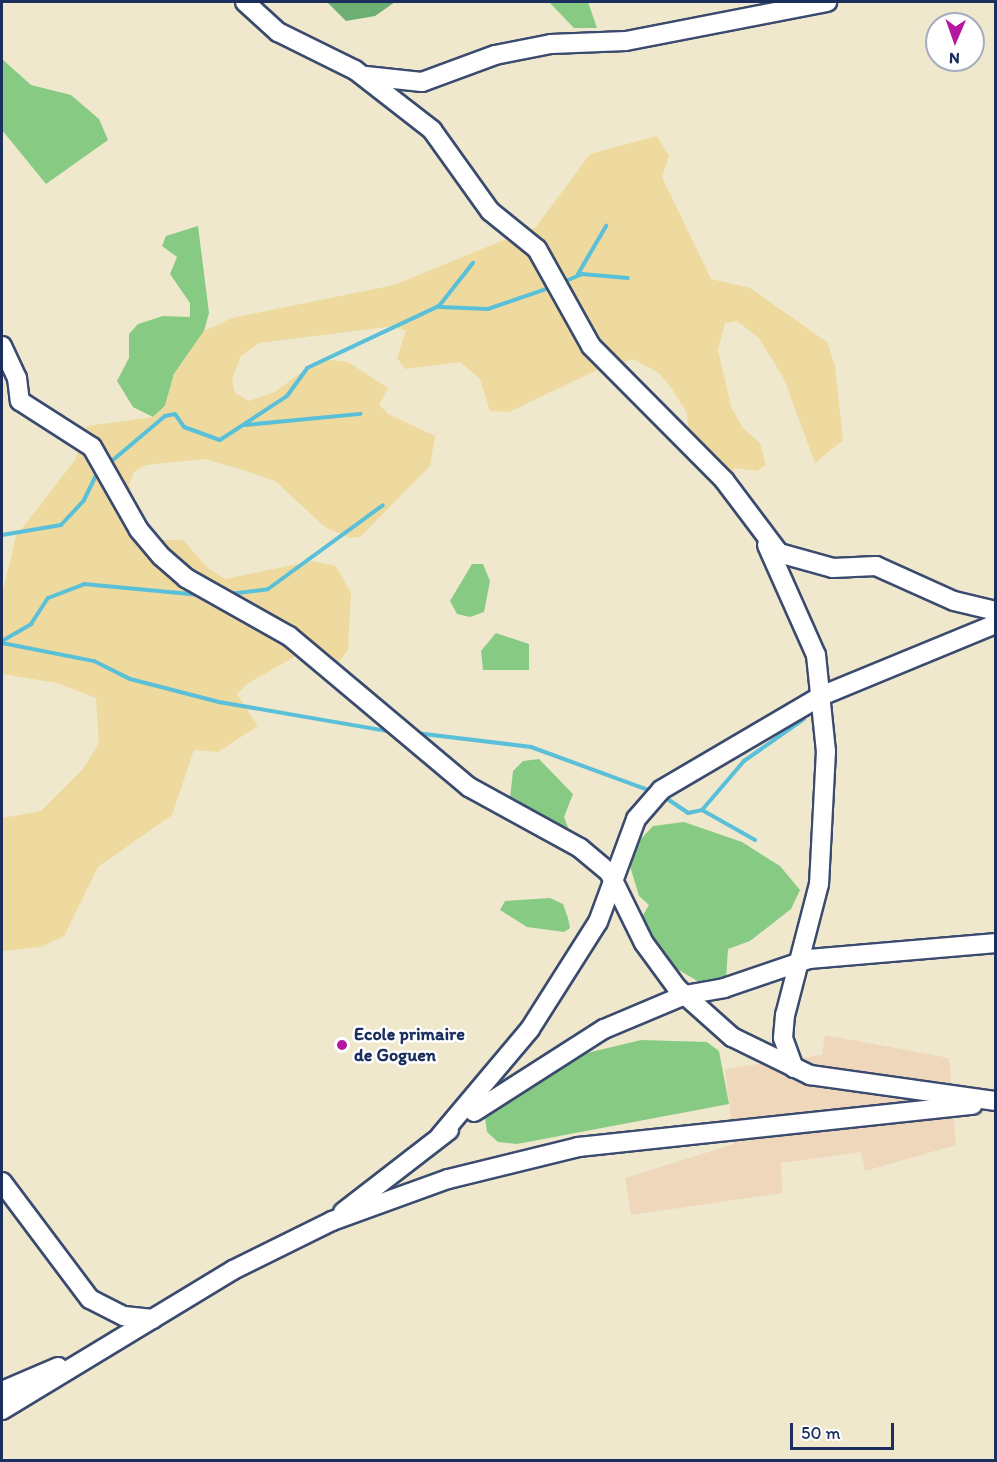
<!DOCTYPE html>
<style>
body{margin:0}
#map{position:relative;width:997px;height:1462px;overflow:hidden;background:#efe8cd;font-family:Itim,sans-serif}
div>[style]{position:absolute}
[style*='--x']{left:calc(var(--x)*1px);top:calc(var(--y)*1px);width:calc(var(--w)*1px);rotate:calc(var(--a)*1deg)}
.built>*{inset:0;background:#eed7bb}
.green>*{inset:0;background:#87ca84}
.forest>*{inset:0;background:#6dae72}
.sand>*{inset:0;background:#eeda9e}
.stream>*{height:4px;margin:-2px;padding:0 2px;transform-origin:2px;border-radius:2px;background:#5abfd8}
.roads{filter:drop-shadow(2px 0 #3b4b6f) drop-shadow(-2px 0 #3b4b6f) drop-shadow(0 2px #3b4b6f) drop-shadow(0 -2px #3b4b6f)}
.minor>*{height:18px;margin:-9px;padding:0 9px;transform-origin:9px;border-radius:9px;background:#fff}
.dots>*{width:16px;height:16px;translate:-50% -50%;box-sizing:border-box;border:3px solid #fff;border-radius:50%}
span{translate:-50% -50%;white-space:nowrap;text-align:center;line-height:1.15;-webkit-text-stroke:5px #fff;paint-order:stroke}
.poi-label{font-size:18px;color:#1b2f5e;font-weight:700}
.left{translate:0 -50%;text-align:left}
.frame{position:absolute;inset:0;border:3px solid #1b2f5e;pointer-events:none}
.north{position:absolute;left:925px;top:12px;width:60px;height:60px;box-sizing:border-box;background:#fff;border:2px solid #a4acbf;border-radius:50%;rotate:182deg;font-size:16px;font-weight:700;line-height:24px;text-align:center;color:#1b2f5e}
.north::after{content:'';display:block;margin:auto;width:21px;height:27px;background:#b5179e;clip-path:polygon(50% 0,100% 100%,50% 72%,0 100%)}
.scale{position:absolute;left:790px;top:1423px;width:104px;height:27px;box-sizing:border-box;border:3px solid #1b2f5e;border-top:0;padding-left:8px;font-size:18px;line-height:21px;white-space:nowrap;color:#1b2f5e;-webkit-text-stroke:4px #fff;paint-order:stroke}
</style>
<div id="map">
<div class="built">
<div style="clip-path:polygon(825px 1035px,949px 1058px,956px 1145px,865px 1171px,861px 1152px,781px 1163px,782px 1193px,631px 1215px,625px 1178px,734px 1144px,725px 1069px,822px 1055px)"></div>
</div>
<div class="green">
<div style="clip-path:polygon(549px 2px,588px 2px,597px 28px,574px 28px)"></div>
<div style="clip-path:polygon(2px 59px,31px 85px,71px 95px,99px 119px,108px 140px,46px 184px,2px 130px)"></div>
<div style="clip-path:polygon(198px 226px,209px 313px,204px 331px,174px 374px,165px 406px,153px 417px,133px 407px,117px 381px,129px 358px,129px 334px,138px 324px,163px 316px,190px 317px,190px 303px,170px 274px,177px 257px,162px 246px,166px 236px)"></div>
<div style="clip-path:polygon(472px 564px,483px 564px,490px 581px,484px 612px,470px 617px,457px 614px,450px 601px)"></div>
<div style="clip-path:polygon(496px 633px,529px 644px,529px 670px,483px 670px,481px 651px)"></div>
<div style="clip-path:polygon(539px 759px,573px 794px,564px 817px,569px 830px,564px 833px,510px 798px,513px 771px,523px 761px)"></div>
<div style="clip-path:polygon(684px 822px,742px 842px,780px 866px,800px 890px,791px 909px,750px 941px,728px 949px,726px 979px,706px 986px,677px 969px,640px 920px,649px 905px,639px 896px,630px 866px,641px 839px,653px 826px)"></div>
<div style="clip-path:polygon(550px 898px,563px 904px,568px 918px,570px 928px,564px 932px,527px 927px,500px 910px,505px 901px)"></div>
<div style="clip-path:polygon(641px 1040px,707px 1042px,719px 1051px,729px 1104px,517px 1144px,498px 1142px,487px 1132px,485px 1118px,497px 1103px,536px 1079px,587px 1053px)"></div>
</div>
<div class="forest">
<div style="clip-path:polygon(327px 2px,395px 2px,375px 16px,346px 21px)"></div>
</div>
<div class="sand">
<div style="clip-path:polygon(657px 136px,669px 156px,662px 177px,711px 279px,750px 288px,827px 342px,835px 366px,843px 440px,815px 463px,784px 379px,759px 338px,737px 321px,725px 323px,718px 350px,731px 407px,743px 428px,760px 443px,766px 465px,757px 471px,735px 468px,724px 480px,690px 447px,687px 413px,672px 389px,659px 373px,633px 359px,597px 370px,509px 412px,490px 411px,480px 379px,460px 362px,405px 369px,397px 358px,406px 331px,394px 326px,259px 343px,241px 356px,232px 379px,235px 393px,249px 401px,275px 392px,307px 368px,329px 360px,348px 362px,388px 388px,379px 404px,388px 414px,435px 436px,430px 466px,360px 537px,350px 538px,325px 527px,275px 481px,237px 468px,204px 459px,146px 465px,134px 472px,129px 484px,134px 502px,156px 540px,183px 540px,208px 568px,225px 579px,312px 561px,336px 566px,351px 593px,348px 650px,333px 670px,306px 650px,247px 684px,237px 694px,258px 726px,218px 752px,194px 750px,172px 815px,98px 867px,64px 936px,41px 947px,2px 951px,2px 818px,41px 811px,83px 769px,99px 743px,96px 698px,57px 683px,2px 674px,2px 595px,16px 536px,75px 460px,87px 426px,153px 417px,165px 406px,174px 374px,204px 331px,232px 318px,394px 285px,536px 227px,590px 154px)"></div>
</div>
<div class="stream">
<div style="--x:578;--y:274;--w:56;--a:-59.7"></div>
<div style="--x:561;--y:283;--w:23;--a:-23"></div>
<div style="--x:582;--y:274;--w:46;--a:5"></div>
<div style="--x:440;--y:307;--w:48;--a:2.4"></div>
<div style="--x:488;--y:309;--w:68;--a:-19"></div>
<div style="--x:245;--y:425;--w:116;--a:-5.5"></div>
<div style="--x:107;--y:465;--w:76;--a:-40.2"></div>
<div style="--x:165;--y:416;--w:10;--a:-11"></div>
<div style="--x:175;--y:414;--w:16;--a:55"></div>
<div style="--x:184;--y:427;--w:38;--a:20"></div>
<div style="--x:220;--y:440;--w:80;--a:-33.3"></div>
<div style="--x:287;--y:396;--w:34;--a:-54"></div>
<div style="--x:307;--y:368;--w:146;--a:-25.2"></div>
<div style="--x:439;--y:306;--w:55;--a:-51.7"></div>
<div style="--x:2;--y:535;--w:60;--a:-9.6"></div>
<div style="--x:61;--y:525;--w:34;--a:-47"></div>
<div style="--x:84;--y:500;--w:32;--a:-64"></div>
<div style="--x:229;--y:594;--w:39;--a:-7"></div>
<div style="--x:268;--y:589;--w:142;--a:-36.1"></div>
<div style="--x:2;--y:641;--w:34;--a:-30"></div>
<div style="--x:31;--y:624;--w:31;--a:-57"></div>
<div style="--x:48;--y:598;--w:39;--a:-21"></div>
<div style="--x:84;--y:584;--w:117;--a:5.4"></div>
<div style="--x:2;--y:643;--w:94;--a:11.1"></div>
<div style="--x:94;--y:661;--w:40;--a:26.6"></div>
<div style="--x:130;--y:679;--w:92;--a:14.5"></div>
<div style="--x:219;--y:702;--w:177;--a:9.8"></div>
<div style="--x:416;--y:733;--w:116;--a:6.9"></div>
<div style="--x:531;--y:747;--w:131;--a:20.1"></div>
<div style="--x:663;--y:796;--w:30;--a:34"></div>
<div style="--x:688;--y:813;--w:14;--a:-12"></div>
<div style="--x:702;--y:810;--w:65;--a:-49.4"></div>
<div style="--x:744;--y:761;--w:73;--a:-35"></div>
<div style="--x:702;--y:810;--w:61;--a:29.5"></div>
</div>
<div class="roads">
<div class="minor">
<div style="--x:245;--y:2;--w:45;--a:42.3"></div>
<div style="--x:278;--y:32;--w:86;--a:26.3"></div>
<div style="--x:355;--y:70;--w:98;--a:37.9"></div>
<div style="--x:432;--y:130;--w:100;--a:54.4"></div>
<div style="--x:490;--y:211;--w:60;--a:39"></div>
<div style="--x:537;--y:249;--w:111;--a:60.9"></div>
<div style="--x:591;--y:346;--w:189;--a:45.2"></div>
<div style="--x:724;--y:480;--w:91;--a:53"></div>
<div style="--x:779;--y:553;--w:56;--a:15.5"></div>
<div style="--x:833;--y:568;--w:43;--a:-2.7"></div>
<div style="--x:876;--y:566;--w:85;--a:24.2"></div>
<div style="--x:954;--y:601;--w:43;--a:13.4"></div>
<div style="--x:366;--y:76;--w:56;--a:6.1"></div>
<div style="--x:422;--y:82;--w:78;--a:-20.3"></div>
<div style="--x:495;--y:55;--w:57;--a:-11.1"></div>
<div style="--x:551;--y:44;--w:75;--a:-2.3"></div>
<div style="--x:626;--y:41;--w:205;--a:-11"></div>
<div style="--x:2;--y:346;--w:35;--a:65"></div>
<div style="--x:17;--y:378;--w:23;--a:83"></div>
<div style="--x:20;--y:401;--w:85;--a:32.6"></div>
<div style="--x:92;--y:447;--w:95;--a:60.5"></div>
<div style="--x:139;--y:530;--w:35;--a:50"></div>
<div style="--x:162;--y:557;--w:32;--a:41"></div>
<div style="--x:186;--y:578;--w:118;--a:29.4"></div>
<div style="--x:289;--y:636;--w:235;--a:40"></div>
<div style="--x:469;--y:787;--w:127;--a:28.8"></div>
<div style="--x:580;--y:848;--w:38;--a:40"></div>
<div style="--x:609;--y:872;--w:79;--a:63.8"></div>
<div style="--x:644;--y:943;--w:56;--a:53.7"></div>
<div style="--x:677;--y:988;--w:74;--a:41.7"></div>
<div style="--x:732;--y:1037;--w:87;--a:26"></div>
<div style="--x:810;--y:1075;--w:188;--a:8"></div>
<div style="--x:767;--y:545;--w:120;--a:66"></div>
<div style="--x:816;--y:655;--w:97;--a:84.1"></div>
<div style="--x:826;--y:751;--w:133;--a:93"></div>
<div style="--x:819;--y:884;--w:135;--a:104.5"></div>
<div style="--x:785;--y:1015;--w:23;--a:95"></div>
<div style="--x:783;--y:1038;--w:32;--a:70"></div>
<div style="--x:474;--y:1112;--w:154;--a:-32.6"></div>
<div style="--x:604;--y:1029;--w:88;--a:-22.8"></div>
<div style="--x:685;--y:995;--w:40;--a:-10"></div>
<div style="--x:724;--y:988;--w:90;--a:-18.8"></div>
<div style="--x:809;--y:959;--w:188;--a:-4.9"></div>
<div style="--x:440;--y:1136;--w:140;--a:-49.9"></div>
<div style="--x:530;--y:1029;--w:127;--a:-57.6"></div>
<div style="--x:598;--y:922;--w:110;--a:-69.7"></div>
<div style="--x:636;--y:819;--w:38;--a:-49"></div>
<div style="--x:661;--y:790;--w:186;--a:-30.4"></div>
<div style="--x:821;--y:696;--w:189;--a:-22.4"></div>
<div style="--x:2;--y:1182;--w:146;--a:53.1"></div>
<div style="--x:90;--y:1299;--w:38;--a:27"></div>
<div style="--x:124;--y:1316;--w:29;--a:6"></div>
<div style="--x:343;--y:1212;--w:134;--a:-37.7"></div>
<div style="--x:2;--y:1391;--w:61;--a:-23.2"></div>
<div style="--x:2;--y:1410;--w:270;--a:-31.2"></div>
<div style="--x:233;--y:1270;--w:110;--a:-26.3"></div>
<div style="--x:332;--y:1221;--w:123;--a:-19.9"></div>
<div style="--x:448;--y:1179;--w:134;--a:-13.8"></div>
<div style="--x:578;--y:1147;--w:397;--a:-6.1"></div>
</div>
</div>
<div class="dots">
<div style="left:342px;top:1045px;background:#b5179e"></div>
</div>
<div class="poi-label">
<span class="left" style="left:354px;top:1045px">Ecole primaire<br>de Goguen</span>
</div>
<div class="frame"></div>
<div class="north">N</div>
<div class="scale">50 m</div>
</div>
